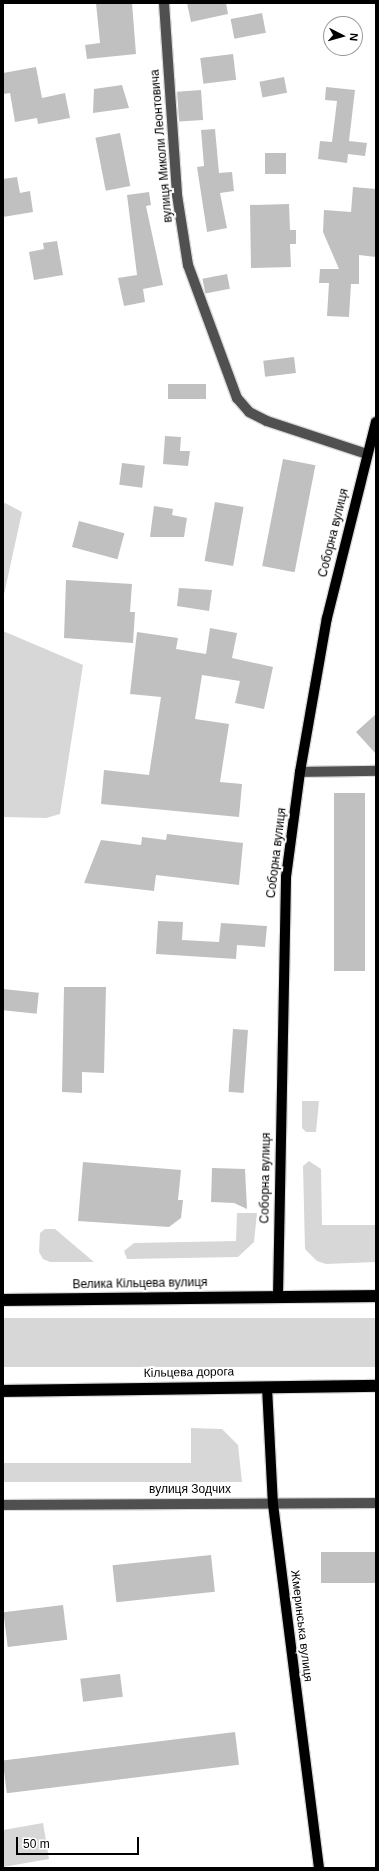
<!DOCTYPE html>
<meta charset="utf-8">
<style>
body{margin:0}
#map{position:relative;width:379px;height:1871px;overflow:hidden;background:#fff;font-family:Arial,sans-serif}
div>[style]{position:absolute}
[style*='--x']{left:calc(var(--x)*1px);top:calc(var(--y)*1px);width:calc(var(--w)*1px);rotate:calc(var(--a)*1deg)}
.green>*{inset:0;background:#d7d7d7;transform-origin:0 0}
.building>*{inset:0;background:#c0c0c0;transform-origin:0 0}
.roads{filter:drop-shadow(1px 0 #dbdbdb) drop-shadow(-1px 0 #dbdbdb) drop-shadow(0 1px #dbdbdb) drop-shadow(0 -1px #dbdbdb)}
.minor>*{height:10px;margin:-5px;padding:0 5px;transform-origin:5px;border-radius:5px;background:#505050}
.major>*{height:10px;margin:-5px;padding:0 5px;transform-origin:5px;border-radius:5px;background:#000}
.highway>*{height:12px;margin:-6px;padding:0 6px;transform-origin:6px;border-radius:6px;background:#000}
span{translate:-50% -50%;white-space:nowrap;text-align:center;line-height:1.15;-webkit-text-stroke:4px #fff;paint-order:stroke}
.street-label{font-size:12px;color:#000}
.frame{position:absolute;inset:0;border:4px solid #000;pointer-events:none}
.north{position:absolute;left:323px;top:16px;width:40px;height:40px;box-sizing:border-box;background:#fff;border:1px solid #999;border-radius:50%;rotate:96deg;font-size:11px;font-weight:700;line-height:16px;text-align:center;color:#000}
.north::after{content:'';display:block;margin:auto;width:14px;height:18px;background:#000;clip-path:polygon(50% 0,100% 100%,50% 72%,0 100%)}
.scale{position:absolute;left:16px;top:1837px;width:123px;height:18px;box-sizing:border-box;border:2px solid #000;border-top:0;padding-left:5px;font-size:12px;line-height:14px;white-space:nowrap;color:#000;-webkit-text-stroke:3px #fff;paint-order:stroke}
</style>
<div id="map">
<div class="green">
<div style="clip-path:polygon(3px 502px,22px 512px,3px 599px)"></div>
<div style="clip-path:polygon(3px 631px,83px 665px,60px 814px,46px 818px,3px 817px)"></div>
<div style="clip-path:polygon(302px 1101px,319px 1101px,316px 1132px,306px 1132px,302px 1128px)"></div>
<div style="clip-path:polygon(309px 1161px,321px 1169px,322px 1225px,376px 1225px,376px 1262px,326px 1264px,317px 1261px,305px 1249px,303px 1166px)"></div>
<div style="clip-path:polygon(237px 1213px,257px 1213px,254px 1242px,238px 1257px,127px 1259px,124px 1251px,134px 1243px,236px 1241px)"></div>
<div style="clip-path:polygon(45px 1229px,55px 1229px,94px 1262px,50px 1262px,43px 1259px,39px 1252px,40px 1233px)"></div>
<div style="left:376px;top:1318px;width:49px;height:373px;rotate:90deg"></div>
<div style="clip-path:polygon(191px 1428px,222px 1429px,238px 1445px,242px 1482px,3px 1482px,3px 1463px,191px 1463px)"></div>
<div style="clip-path:polygon(43px 1823px,49px 1859px,3px 1867px,3px 1830px)"></div>
</div>
<div class="building">
<div style="clip-path:polygon(96px 3px,132px 3px,136px 54px,87px 59px,85px 45px,100px 43px)"></div>
<div style="clip-path:polygon(187px 3px,226px 3px,228px 14px,191px 22px)"></div>
<div style="left:262px;top:13px;width:20px;height:32px;rotate:79deg"></div>
<div style="left:233px;top:54px;width:26px;height:33px;rotate:83deg"></div>
<div style="clip-path:polygon(36px 67px,42px 98px,65px 93px,70px 118px,38px 124px,37px 118px,15px 122px,10px 93px,3px 94px,3px 73px)"></div>
<div style="left:284px;top:77px;width:16px;height:25px;rotate:79deg"></div>
<div style="clip-path:polygon(122px 85px,129px 108px,93px 113px,94px 89px)"></div>
<div style="clip-path:polygon(326px 87px,355px 90px,349px 141px,367px 143px,365px 156px,348px 154px,347px 163px,318px 159px,320px 141px,332px 142px,337px 101px,325px 100px)"></div>
<div style="left:201px;top:90px;width:30px;height:24px;rotate:86deg"></div>
<div style="clip-path:polygon(215px 129px,219px 173px,232px 172px,234px 191px,220px 193px,227px 228px,207px 232px,197px 167px,204px 166px,201px 130px)"></div>
<div style="left:120px;top:133px;width:54px;height:25px;rotate:79deg"></div>
<div style="left:265px;top:153px;width:21px;height:21px"></div>
<div style="clip-path:polygon(17px 177px,20px 193px,30px 191px,33px 212px,3px 217px,3px 179px)"></div>
<div style="clip-path:polygon(353px 187px,376px 189px,376px 257px,359px 255px,359px 284px,351px 284px,349px 317px,327px 316px,329px 283px,319px 283px,320px 269px,339px 269px,323px 232px,324px 210px,351px 212px)"></div>
<div style="clip-path:polygon(149px 192px,151px 205px,146px 206px,163px 285px,143px 289px,145px 302px,124px 306px,118px 278px,137px 275px,127px 195px)"></div>
<div style="clip-path:polygon(289px 204px,290px 230px,296px 230px,296px 244px,290px 244px,291px 267px,251px 268px,250px 205px)"></div>
<div style="clip-path:polygon(57px 241px,63px 275px,34px 280px,29px 252px,44px 249px,43px 243px)"></div>
<div style="left:227px;top:274px;width:15px;height:25px;rotate:79deg"></div>
<div style="left:294px;top:357px;width:16px;height:31px;rotate:83deg"></div>
<div style="left:168px;top:384px;width:38px;height:15px"></div>
<div style="clip-path:polygon(165px 436px,181px 437px,180px 451px,190px 451px,188px 466px,163px 464px)"></div>
<div style="left:283px;top:459px;width:33px;height:109px;rotate:11deg"></div>
<div style="left:122px;top:463px;width:23px;height:22px;rotate:7deg"></div>
<div style="left:215px;top:502px;width:29px;height:60px;rotate:10deg"></div>
<div style="clip-path:polygon(154px 506px,173px 509px,172px 515px,187px 518px,184px 537px,150px 537px)"></div>
<div style="left:79px;top:521px;width:47px;height:27px;rotate:15deg"></div>
<div style="clip-path:polygon(66px 580px,132px 584px,130px 612px,135px 612px,133px 643px,64px 638px)"></div>
<div style="clip-path:polygon(179px 588px,212px 590px,209px 611px,177px 606px)"></div>
<div style="clip-path:polygon(210px 628px,237px 633px,232px 658px,273px 667px,264px 709px,235px 703px,240px 681px,202px 675px,195px 719px,229px 724px,220px 782px,242px 784px,239px 817px,101px 804px,104px 770px,149px 775px,161px 697px,130px 694px,137px 632px,178px 638px,176px 649px,206px 654px)"></div>
<div style="clip-path:polygon(376px 714px,376px 754px,356px 732px)"></div>
<div style="left:334px;top:793px;width:31px;height:178px"></div>
<div style="clip-path:polygon(167px 834px,243px 843px,239px 885px,156px 875px,154px 891px,84px 883px,101px 840px,141px 845px,142px 837px,166px 840px)"></div>
<div style="clip-path:polygon(158px 921px,183px 922px,182px 940px,219px 942px,221px 923px,267px 926px,265px 947px,237px 945px,236px 959px,156px 954px)"></div>
<div style="clip-path:polygon(64px 987px,106px 987px,104px 1073px,82px 1072px,82px 1093px,62px 1092px)"></div>
<div style="left:3px;top:989px;width:36px;height:21px;rotate:6deg"></div>
<div style="left:233px;top:1029px;width:15px;height:63px;rotate:4deg"></div>
<div style="clip-path:polygon(83px 1162px,181px 1170px,178px 1200px,183px 1200px,181px 1218px,169px 1227px,78px 1221px)"></div>
<div style="clip-path:polygon(212px 1168px,245px 1169px,247px 1209px,234px 1203px,211px 1202px)"></div>
<div style="left:321px;top:1552px;width:55px;height:31px"></div>
<div style="left:211px;top:1555px;width:37px;height:99px;rotate:84deg"></div>
<div style="left:63px;top:1605px;width:35px;height:60px;rotate:83deg"></div>
<div style="left:120px;top:1674px;width:23px;height:40px;rotate:83deg"></div>
<div style="left:235px;top:1732px;width:33px;height:234px;rotate:83deg"></div>
</div>
<div class="roads">
<div class="minor">
<div style="--x:164;--y:3;--w:192;--a:86.1"></div>
<div style="--x:177;--y:195;--w:71;--a:81.1"></div>
<div style="--x:188;--y:265;--w:142;--a:69.8"></div>
<div style="--x:237;--y:398;--w:18;--a:49"></div>
<div style="--x:249;--y:412;--w:20;--a:27"></div>
<div style="--x:267;--y:421;--w:105;--a:18.3"></div>
<div style="--x:300;--y:772;--w:76;--a:-0.8"></div>
<div style="--x:3;--y:1505;--w:373;--a:-0.3"></div>
</div>
<div class="major">
<div style="--x:278;--y:1296;--w:419;--a:-88.9"></div>
<div style="--x:286;--y:877;--w:106;--a:-82.4"></div>
<div style="--x:300;--y:772;--w:156;--a:-80.1"></div>
<div style="--x:327;--y:618;--w:202;--a:-76"></div>
<div style="--x:267;--y:1387;--w:117;--a:87.1"></div>
<div style="--x:273;--y:1504;--w:367;--a:82.8"></div>
</div>
<div class="highway">
<div style="--x:3;--y:1300;--w:373;--a:-0.6"></div>
<div style="--x:3;--y:1391;--w:373;--a:-0.8"></div>
</div>
</div>
<div class="street-label">
<span style="left:162px;top:146px;rotate:-95deg">вулиця Миколи Леонтовича</span>
<span style="left:334px;top:533px;rotate:-76deg">Соборна вулиця</span>
<span style="left:277px;top:853px;rotate:-83deg">Соборна вулиця</span>
<span style="left:266px;top:1178px;rotate:-89deg">Соборна вулиця</span>
<span style="left:140px;top:1284px;rotate:-1deg">Велика Кільцева вулиця</span>
<span style="left:189px;top:1373px;rotate:-1deg">Кільцева дорога</span>
<span style="left:190px;top:1490px">вулиця Зодчих</span>
<span style="left:301px;top:1626px;rotate:83deg">Жмеринська вулиця</span>
</div>
<div class="frame"></div>
<div class="north">N</div>
<div class="scale">50 m</div>
</div>
